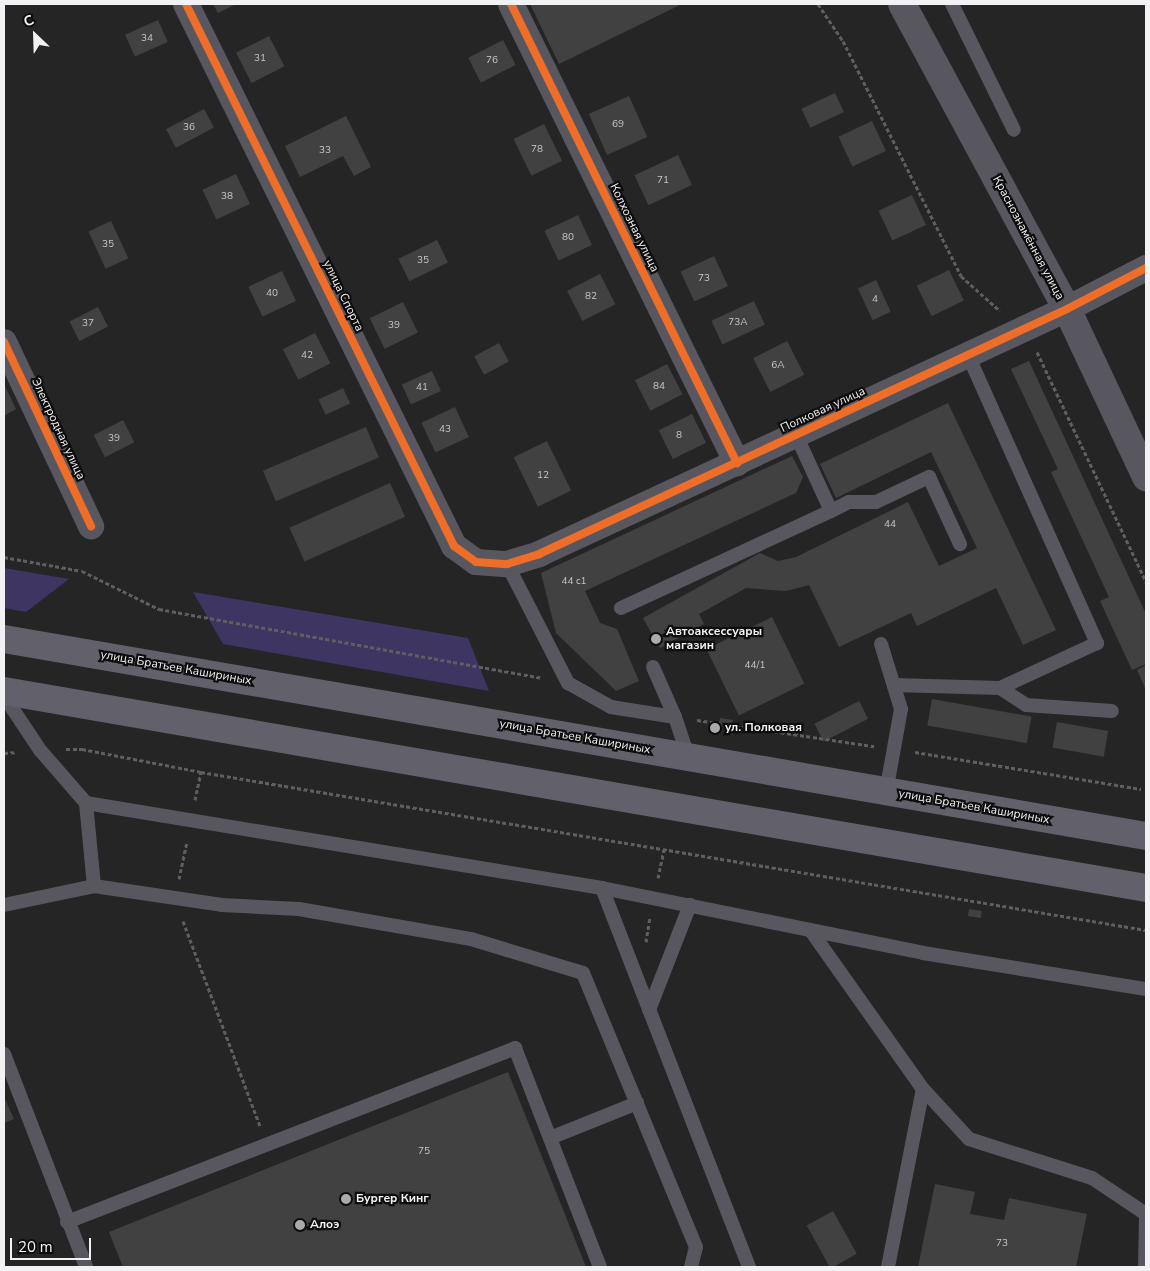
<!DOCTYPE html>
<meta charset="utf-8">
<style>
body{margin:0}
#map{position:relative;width:1150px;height:1271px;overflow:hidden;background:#252525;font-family:"Nunito Sans",sans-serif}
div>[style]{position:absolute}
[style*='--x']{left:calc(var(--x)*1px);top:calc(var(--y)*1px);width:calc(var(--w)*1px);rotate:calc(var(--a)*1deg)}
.green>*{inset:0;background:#3e3562}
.building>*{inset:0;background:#404140;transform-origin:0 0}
.path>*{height:3px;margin-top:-1.5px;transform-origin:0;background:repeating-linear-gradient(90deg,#5f5f62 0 4px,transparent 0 6.5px)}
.service>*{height:14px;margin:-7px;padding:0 7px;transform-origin:7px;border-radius:7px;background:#58575f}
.minor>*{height:26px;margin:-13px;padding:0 13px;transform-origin:13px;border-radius:13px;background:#58575f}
.tertiary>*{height:28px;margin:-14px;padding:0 14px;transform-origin:14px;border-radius:14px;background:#58575f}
.primary>*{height:28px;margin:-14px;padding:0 14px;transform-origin:14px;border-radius:14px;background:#61606b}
.cycleway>*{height:8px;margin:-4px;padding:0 4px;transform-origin:4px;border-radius:4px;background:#ee6e29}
.dots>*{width:14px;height:14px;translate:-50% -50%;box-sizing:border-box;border:2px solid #0d0d0e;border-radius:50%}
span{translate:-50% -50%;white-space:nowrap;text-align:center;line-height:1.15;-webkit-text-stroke:4.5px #0d0d0e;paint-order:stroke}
.number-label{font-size:10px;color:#c6c6c7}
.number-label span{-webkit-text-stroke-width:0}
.street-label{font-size:12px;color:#f2f2f4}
.poi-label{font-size:12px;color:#f2f2f4;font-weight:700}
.left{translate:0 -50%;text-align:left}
.frame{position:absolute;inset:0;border:5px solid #f2f2f4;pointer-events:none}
.north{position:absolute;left:10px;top:10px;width:50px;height:50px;-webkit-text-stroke:4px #0d0d0e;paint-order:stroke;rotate:336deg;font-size:14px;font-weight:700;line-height:20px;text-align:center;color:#f2f2f4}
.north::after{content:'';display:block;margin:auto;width:18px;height:22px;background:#f2f2f4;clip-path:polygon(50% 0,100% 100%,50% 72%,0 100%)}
.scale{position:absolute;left:10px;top:1238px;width:81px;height:22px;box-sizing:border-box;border:2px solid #f2f2f4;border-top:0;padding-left:6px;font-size:15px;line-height:18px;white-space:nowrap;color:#f2f2f4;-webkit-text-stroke:4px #0d0d0e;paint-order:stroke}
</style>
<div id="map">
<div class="green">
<div style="clip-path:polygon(4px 568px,69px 579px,26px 612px,4px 608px)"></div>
<div style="clip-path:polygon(193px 592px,468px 638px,489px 691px,223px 644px)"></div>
</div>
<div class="building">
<div style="clip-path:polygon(213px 4px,236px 4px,218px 13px)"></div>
<div style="clip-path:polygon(530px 4px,682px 4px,559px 64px)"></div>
<div style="left:158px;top:20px;width:24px;height:36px;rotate:66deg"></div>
<div style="left:269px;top:36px;width:34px;height:37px;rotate:63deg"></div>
<div style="left:503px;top:40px;width:28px;height:39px;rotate:63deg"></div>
<div style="left:835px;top:93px;width:21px;height:37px;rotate:65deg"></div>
<div style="left:629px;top:96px;width:45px;height:44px;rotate:66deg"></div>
<div style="left:204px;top:109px;width:21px;height:43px;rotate:62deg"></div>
<div style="clip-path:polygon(346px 116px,371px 167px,354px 176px,343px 156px,300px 177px,285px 146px)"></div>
<div style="left:872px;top:121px;width:33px;height:37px;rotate:65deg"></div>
<div style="left:544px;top:124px;width:41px;height:34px;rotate:64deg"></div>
<div style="left:678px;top:155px;width:33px;height:48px;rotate:65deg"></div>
<div style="left:236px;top:174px;width:33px;height:37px;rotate:65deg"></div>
<div style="left:912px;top:195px;width:33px;height:37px;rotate:65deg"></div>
<div style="left:578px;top:215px;width:33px;height:37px;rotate:65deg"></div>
<div style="left:111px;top:221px;width:41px;height:25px;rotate:65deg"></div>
<div style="left:437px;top:240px;width:25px;height:43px;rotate:64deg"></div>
<div style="left:714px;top:256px;width:33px;height:37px;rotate:65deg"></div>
<div style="left:949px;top:270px;width:34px;height:36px;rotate:64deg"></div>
<div style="left:282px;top:271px;width:33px;height:37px;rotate:65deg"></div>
<div style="left:600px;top:274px;width:34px;height:37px;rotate:63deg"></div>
<div style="left:876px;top:280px;width:35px;height:20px;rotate:65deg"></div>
<div style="left:754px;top:301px;width:26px;height:47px;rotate:65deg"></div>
<div style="left:403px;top:302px;width:34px;height:37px;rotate:64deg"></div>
<div style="left:98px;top:307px;width:22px;height:32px;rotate:63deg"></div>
<div style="left:315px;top:333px;width:34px;height:36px;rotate:63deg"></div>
<div style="left:787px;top:341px;width:38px;height:38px;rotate:63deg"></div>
<div style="left:499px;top:343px;width:21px;height:28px;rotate:62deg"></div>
<div style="clip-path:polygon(1029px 361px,1146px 614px,1146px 664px,1132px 670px,1100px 601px,1109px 597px,1051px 472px,1058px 469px,1011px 369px)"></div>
<div style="left:667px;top:364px;width:34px;height:36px;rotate:63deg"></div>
<div style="left:432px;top:371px;width:22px;height:33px;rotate:66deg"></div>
<div style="clip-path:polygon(4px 384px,16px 409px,4px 416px)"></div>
<div style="left:343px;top:388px;width:17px;height:27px;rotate:65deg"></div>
<div style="clip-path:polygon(948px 403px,1056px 630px,1023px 645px,996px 588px,917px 626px,911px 613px,839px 647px,809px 585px,786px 591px,746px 588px,699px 614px,704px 624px,660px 648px,643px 618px,760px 553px,778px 561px,796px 557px,908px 502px,939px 566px,977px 548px,931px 452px,836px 498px,820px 464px)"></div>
<div style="left:455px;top:407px;width:33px;height:37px;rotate:65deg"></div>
<div style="left:692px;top:414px;width:32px;height:37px;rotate:64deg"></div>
<div style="left:123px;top:420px;width:25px;height:33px;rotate:63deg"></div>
<div style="left:366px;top:427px;width:33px;height:112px;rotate:67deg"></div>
<div style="left:547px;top:441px;width:55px;height:37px;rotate:64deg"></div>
<div style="clip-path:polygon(792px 456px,803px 477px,796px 493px,585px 591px,600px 623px,617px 629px,639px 681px,616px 691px,556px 633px,541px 573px)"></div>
<div style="left:390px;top:483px;width:37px;height:110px;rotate:66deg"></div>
<div style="left:772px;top:617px;width:74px;height:73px;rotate:64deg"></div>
<div style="clip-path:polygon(1146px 665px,1146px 690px,1137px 670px)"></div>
<div style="left:932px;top:699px;width:101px;height:27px;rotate:10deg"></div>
<div style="left:859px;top:701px;width:20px;height:50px;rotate:63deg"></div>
<div style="left:720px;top:718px;width:13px;height:8px;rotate:9deg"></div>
<div style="left:1057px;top:722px;width:52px;height:26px;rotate:10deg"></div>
<div style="left:969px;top:909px;width:13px;height:7px;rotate:9deg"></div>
<div style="clip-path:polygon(508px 1072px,586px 1267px,123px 1267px,109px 1232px)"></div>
<div style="clip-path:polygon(4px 1097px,14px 1119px,4px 1123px)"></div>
<div style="clip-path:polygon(935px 1184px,975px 1192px,970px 1214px,1004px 1220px,1009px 1198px,1087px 1214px,1076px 1267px,918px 1267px)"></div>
<div style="left:833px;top:1211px;width:49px;height:30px;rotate:61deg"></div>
</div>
<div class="path">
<div style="--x:818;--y:4;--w:45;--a:56"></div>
<div style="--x:843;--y:41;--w:263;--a:63.3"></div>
<div style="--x:961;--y:276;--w:52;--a:41.9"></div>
<div style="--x:1037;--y:352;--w:255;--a:64.6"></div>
<div style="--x:4;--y:557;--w:79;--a:10.2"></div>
<div style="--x:82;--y:571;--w:86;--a:26.3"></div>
<div style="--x:159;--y:609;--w:390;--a:10.2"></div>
<div style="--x:697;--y:720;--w:179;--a:8.4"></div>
<div style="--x:66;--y:749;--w:16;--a:0"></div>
<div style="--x:82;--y:749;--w:121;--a:10.9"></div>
<div style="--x:201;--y:772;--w:958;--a:9.49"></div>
<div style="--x:915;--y:752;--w:229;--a:9.3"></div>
<div style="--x:4;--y:753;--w:13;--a:-4"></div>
<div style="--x:195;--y:800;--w:29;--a:-78"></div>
<div style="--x:658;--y:878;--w:29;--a:-78"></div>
<div style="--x:179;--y:879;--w:39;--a:-78"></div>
<div style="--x:183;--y:921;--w:219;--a:69.4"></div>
<div style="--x:646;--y:942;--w:24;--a:-81"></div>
</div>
<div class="service">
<div style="--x:952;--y:4;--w:140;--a:63.8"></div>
<div style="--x:968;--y:355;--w:316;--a:65.9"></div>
<div style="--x:1097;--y:643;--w:107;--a:155.1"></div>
<div style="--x:831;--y:511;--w:20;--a:-27"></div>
<div style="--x:849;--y:502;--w:27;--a:0"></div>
<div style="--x:876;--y:502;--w:59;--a:-25.3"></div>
<div style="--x:929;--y:477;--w:74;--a:65.2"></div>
<div style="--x:507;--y:564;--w:134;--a:62.9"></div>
<div style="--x:568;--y:683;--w:49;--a:29.2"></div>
<div style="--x:611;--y:707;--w:65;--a:8.9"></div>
<div style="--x:621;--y:608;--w:231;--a:-24.8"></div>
<div style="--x:831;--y:511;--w:84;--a:-114.7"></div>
<div style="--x:881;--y:644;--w:68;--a:72.9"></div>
<div style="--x:901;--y:709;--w:84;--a:100.2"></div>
<div style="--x:653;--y:667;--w:55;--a:66.3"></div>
<div style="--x:675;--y:717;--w:41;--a:71.6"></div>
<div style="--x:894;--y:685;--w:106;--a:1.6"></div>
<div style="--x:1000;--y:688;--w:31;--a:33"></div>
<div style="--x:1026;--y:705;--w:86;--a:4"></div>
<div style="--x:4;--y:696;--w:65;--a:56.3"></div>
<div style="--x:40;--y:750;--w:70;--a:49"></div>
<div style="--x:86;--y:803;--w:523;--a:9.35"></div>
<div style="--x:602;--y:888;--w:328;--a:11.4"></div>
<div style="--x:923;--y:953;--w:226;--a:9.2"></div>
<div style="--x:86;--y:803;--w:83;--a:84.5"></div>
<div style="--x:602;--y:888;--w:407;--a:68.8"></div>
<div style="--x:4;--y:905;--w:92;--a:-11.9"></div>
<div style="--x:94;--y:886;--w:129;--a:8.4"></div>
<div style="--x:222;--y:905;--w:77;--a:3"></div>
<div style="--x:299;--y:909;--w:175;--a:9.9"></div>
<div style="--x:471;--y:939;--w:117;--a:16.9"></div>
<div style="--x:583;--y:973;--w:296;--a:67.6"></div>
<div style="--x:696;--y:1247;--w:21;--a:104"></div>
<div style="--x:811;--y:931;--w:194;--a:54.7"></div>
<div style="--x:923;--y:1089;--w:68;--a:47.4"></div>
<div style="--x:969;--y:1139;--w:129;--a:17.6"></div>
<div style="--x:1092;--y:1178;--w:65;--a:33.7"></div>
<div style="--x:649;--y:1010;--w:113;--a:-68.7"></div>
<div style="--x:4;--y:1054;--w:228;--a:68.9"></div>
<div style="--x:550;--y:1138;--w:94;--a:-21.9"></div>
<div style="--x:67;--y:1222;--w:481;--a:-21.2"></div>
<div style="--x:515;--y:1048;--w:235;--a:68.8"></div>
<div style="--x:888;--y:1267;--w:181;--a:-78.9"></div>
<div style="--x:1145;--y:1267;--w:53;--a:-88.9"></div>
</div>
<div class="minor">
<div style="--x:186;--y:4;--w:605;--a:63.69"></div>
<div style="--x:454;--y:546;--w:27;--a:36"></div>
<div style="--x:476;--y:562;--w:31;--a:4"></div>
<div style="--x:507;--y:564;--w:34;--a:-17"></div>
<div style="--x:539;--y:554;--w:582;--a:-24.89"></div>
<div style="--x:1067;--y:309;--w:89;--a:-27.4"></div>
<div style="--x:511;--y:4;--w:512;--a:63.79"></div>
<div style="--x:4;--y:342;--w:204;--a:64.7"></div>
</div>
<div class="tertiary">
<div style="--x:902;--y:4;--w:347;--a:61.6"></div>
<div style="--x:1067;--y:309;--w:186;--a:64.8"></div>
</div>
<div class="primary">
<div style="--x:4;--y:639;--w:1159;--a:9.79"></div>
<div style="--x:4;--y:691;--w:1159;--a:9.79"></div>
</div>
<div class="cycleway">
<div style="--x:186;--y:4;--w:605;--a:63.69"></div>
<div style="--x:454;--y:546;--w:27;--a:36"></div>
<div style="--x:476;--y:562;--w:31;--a:4"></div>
<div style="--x:507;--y:564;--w:34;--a:-17"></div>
<div style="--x:539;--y:554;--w:582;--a:-24.89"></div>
<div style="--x:1067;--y:309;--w:89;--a:-27.4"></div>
<div style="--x:511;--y:4;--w:512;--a:63.79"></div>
<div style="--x:4;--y:342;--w:204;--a:64.7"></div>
</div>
<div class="dots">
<div style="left:656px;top:639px;background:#aaaaac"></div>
<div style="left:715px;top:728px;background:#aaaaac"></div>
<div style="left:346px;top:1199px;background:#aaaaac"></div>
<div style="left:300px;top:1225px;background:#aaaaac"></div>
</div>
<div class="number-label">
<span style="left:147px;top:39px">34</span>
<span style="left:260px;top:59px">31</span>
<span style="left:492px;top:61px">76</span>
<span style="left:618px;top:125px">69</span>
<span style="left:189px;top:128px">36</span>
<span style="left:537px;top:150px">78</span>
<span style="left:325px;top:151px">33</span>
<span style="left:663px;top:181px">71</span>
<span style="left:227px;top:197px">38</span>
<span style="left:568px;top:238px">80</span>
<span style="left:108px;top:245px">35</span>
<span style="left:423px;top:261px">35</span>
<span style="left:704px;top:279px">73</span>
<span style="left:272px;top:294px">40</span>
<span style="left:591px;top:297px">82</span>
<span style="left:875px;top:300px">4</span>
<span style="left:738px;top:323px">73А</span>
<span style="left:88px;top:324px">37</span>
<span style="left:394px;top:326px">39</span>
<span style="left:307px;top:356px">42</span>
<span style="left:778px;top:366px">6А</span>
<span style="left:659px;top:387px">84</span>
<span style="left:422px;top:388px">41</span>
<span style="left:445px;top:430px">43</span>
<span style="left:679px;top:436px">8</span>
<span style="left:114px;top:439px">39</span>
<span style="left:543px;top:476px">12</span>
<span style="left:890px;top:525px">44</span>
<span style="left:574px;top:582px">44 c1</span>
<span style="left:755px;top:666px">44/1</span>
<span style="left:424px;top:1152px">75</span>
<span style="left:1002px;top:1244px">73</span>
</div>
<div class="street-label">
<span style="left:634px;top:228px;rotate:64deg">Колхозная улица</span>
<span style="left:1028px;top:238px;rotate:62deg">Краснознамённая улица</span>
<span style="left:343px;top:296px;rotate:64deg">улица Спорта</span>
<span style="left:823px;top:410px;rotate:-25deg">Полковая улица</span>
<span style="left:58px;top:429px;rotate:65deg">Электродная улица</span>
<span style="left:176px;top:668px;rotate:10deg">улица Братьев Кашириных</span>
<span style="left:575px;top:737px;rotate:10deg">улица Братьев Кашириных</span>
<span style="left:974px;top:807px;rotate:10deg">улица Братьев Кашириных</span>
</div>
<div class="poi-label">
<span class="left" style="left:666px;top:639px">Автоаксессуары<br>магазин</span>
<span class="left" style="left:725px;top:728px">ул. Полковая</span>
<span class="left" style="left:356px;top:1199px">Бургер Кинг</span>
<span class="left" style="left:310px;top:1225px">Алоэ</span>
</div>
<div class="frame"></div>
<div class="north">С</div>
<div class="scale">20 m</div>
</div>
